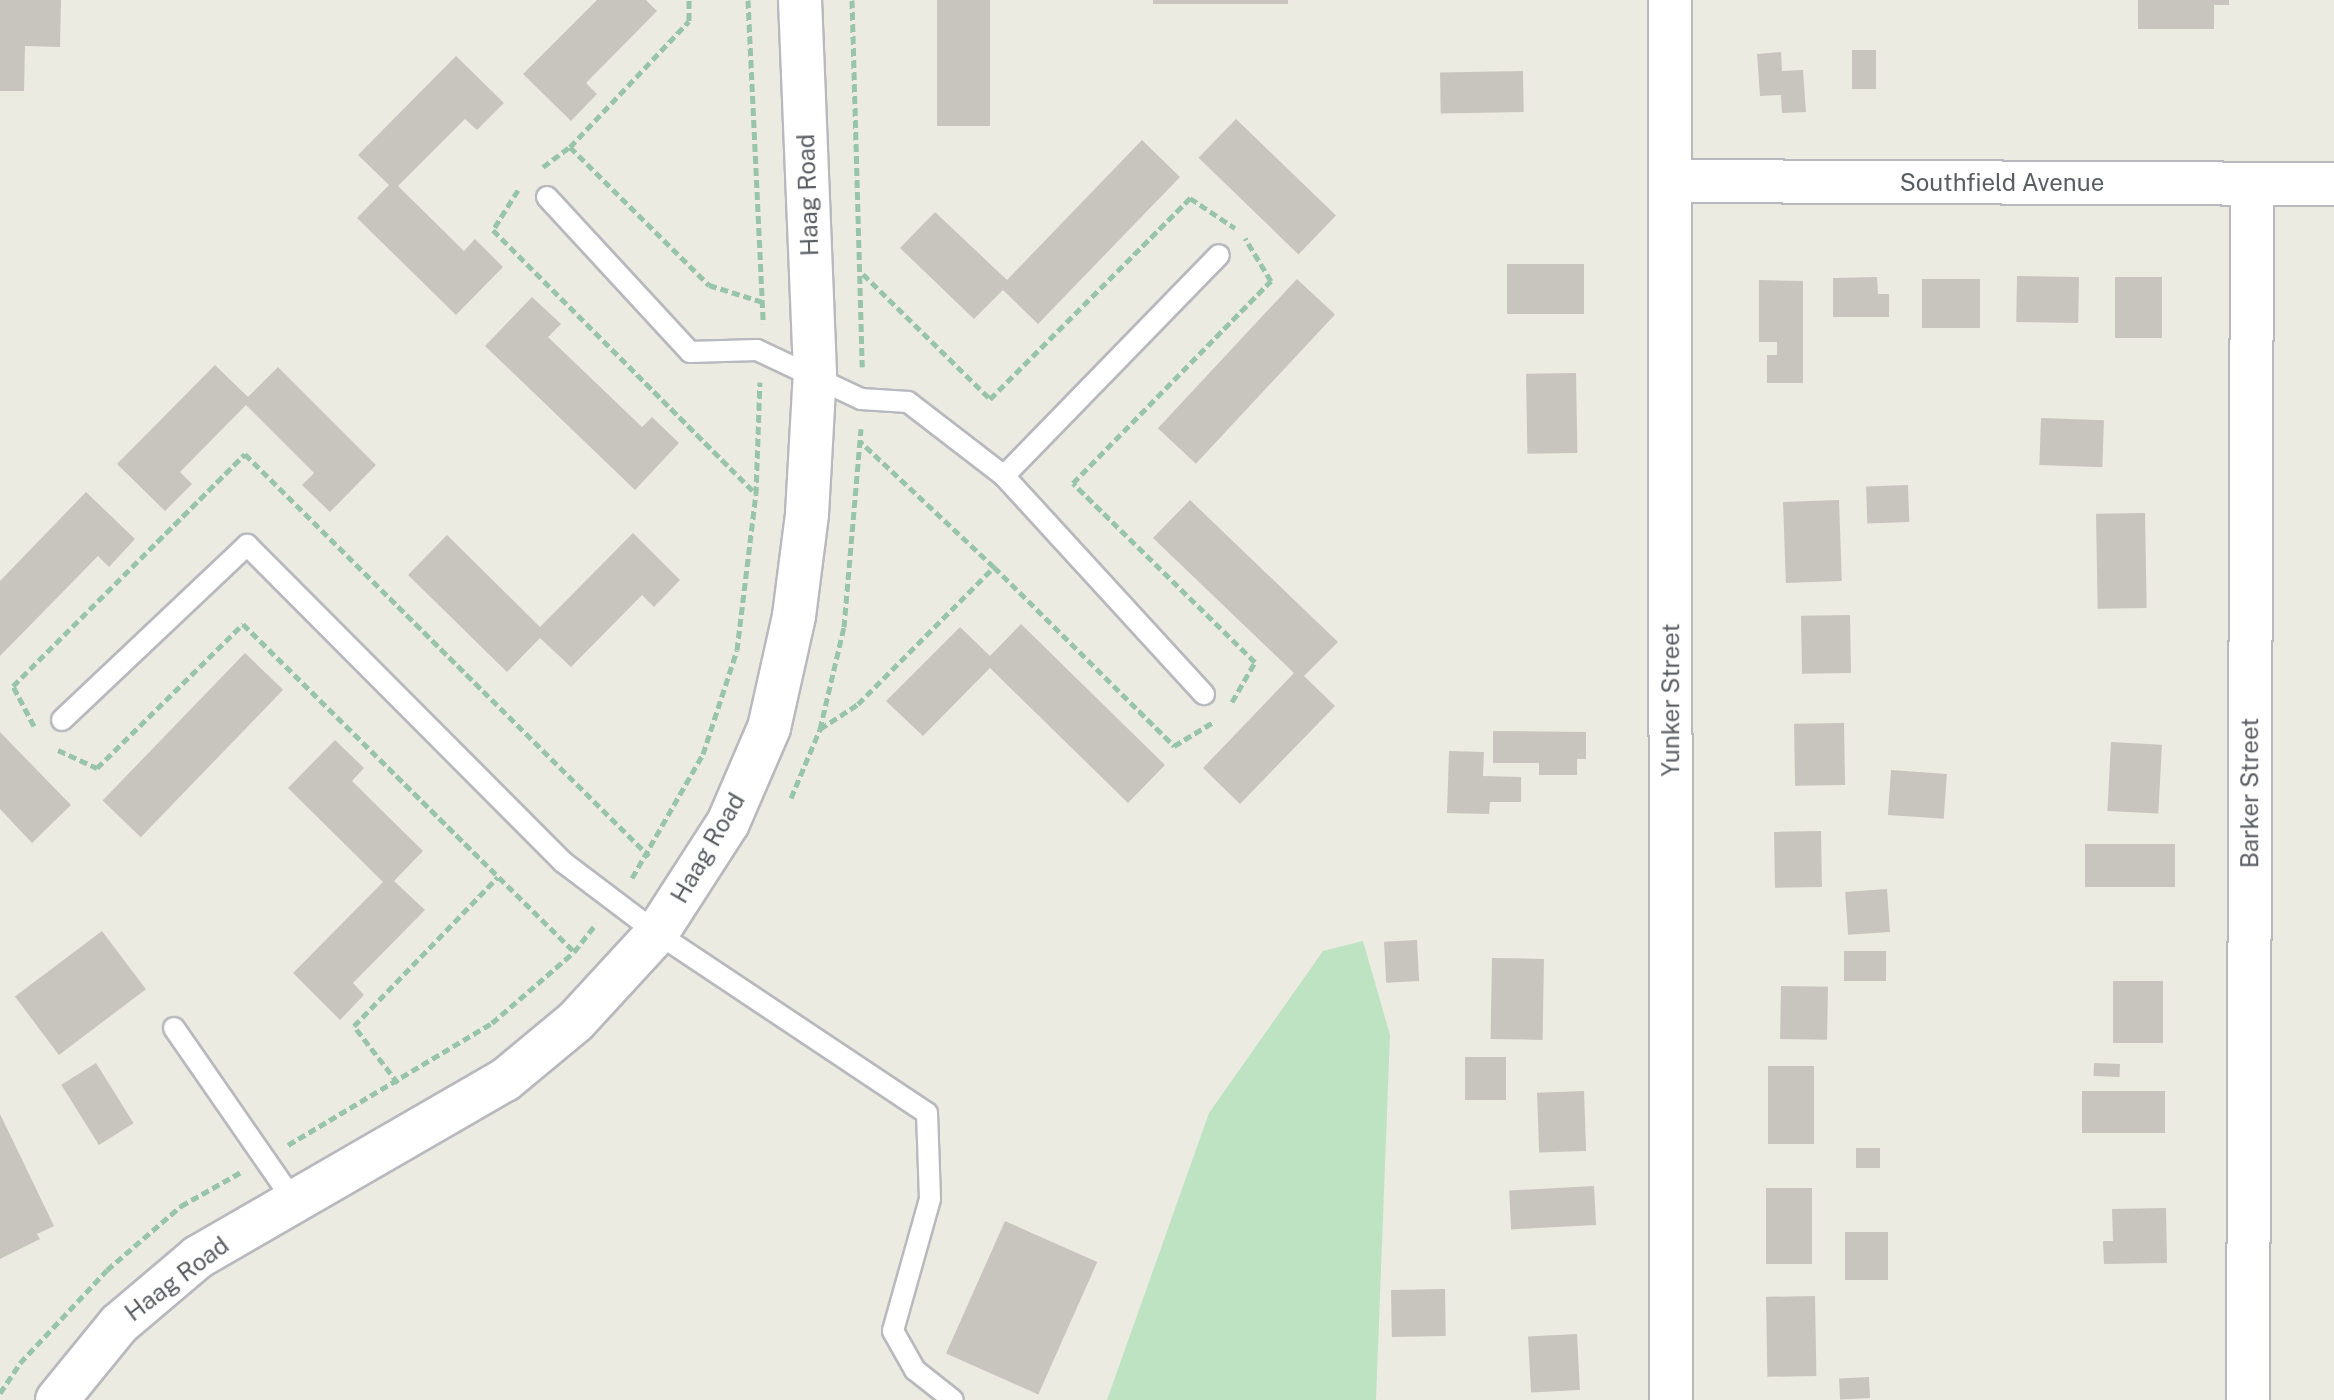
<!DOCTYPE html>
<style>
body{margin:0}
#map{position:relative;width:2334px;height:1400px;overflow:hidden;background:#ecebe1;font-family:"Public Sans",sans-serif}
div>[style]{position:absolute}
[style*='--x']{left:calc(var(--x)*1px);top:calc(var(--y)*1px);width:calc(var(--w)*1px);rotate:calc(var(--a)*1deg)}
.green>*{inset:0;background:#bee3c2}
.building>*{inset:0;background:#c8c5bf;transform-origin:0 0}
.path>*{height:5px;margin-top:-2.5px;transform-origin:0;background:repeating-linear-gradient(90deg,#98c4a9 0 8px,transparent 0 12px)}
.roads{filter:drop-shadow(2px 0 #b7b9be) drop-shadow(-2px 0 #b7b9be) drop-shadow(0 2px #b7b9be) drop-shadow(0 -2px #b7b9be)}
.service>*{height:20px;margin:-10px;padding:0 10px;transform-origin:10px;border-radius:10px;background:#fff}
.minor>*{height:42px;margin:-21px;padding:0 21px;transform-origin:21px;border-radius:21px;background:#fff}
span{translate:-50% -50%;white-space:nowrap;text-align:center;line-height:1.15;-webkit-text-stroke:7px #fff;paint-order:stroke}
.street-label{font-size:24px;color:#5a5d62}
</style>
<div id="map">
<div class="green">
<div style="clip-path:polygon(1363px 941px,1390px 1035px,1376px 1400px,1107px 1400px,1209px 1113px,1323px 951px)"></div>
</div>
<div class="building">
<div style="clip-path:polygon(0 0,61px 0,60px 47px,25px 46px,24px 91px,0 91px)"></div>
<div style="clip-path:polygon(597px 0,646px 0,657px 11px,586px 83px,597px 94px,571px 121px,523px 74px)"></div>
<div style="left:937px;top:0;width:53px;height:126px"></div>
<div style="left:1153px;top:0;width:135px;height:4px"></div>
<div style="clip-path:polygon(2138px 0,2229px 0,2229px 5px,2214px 5px,2214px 29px,2138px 29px)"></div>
<div style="left:1852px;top:50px;width:24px;height:39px"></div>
<div style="clip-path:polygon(1781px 52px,1782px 71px,1803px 70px,1806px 112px,1782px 113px,1781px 95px,1760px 96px,1757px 54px)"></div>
<div style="clip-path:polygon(456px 56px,504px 103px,477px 130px,465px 119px,398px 186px,464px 251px,475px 239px,503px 267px,456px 315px,357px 218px,389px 185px,358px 155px)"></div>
<div style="left:1523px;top:71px;width:41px;height:83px;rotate:89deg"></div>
<div style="left:1236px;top:119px;width:139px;height:54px;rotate:44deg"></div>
<div style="clip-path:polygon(1142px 140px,1180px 177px,1038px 324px,1003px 290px,974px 319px,900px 248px,935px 212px,1007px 280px)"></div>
<div style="left:1507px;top:264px;width:77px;height:50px"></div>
<div style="left:2017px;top:276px;width:62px;height:46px;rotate:1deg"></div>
<div style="clip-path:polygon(1877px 277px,1878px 294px,1889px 294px,1889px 317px,1833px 317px,1833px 278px)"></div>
<div style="left:2115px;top:277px;width:47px;height:61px"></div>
<div style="left:1297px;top:279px;width:52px;height:204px;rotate:43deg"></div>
<div style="left:1922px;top:279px;width:58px;height:49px"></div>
<div style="clip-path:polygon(1759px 280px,1803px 281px,1803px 383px,1767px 383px,1767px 355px,1777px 355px,1777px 342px,1759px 342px)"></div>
<div style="clip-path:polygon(532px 297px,561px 324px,548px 337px,642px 427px,652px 417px,679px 443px,635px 490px,485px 346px)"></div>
<div style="clip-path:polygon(215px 365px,248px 397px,278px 367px,376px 465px,330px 512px,302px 485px,314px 473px,246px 405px,180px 472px,192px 484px,165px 511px,117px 464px)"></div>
<div style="left:1576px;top:373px;width:80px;height:50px;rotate:89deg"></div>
<div style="left:2041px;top:418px;width:63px;height:47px;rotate:2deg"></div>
<div style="left:1908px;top:485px;width:37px;height:42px;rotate:88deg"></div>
<div style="clip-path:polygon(86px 492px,135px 539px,109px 567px,98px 556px,0 656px,0 581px)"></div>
<div style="clip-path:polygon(1190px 500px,1338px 642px,1304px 676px,1335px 706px,1240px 804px,1203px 768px,1294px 673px,1153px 538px)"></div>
<div style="left:1839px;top:500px;width:81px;height:56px;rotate:88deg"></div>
<div style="left:2145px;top:513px;width:95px;height:49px;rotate:89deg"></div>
<div style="clip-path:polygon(633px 533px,680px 580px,654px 607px,642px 595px,571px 667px,540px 638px,507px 672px,408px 575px,447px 535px,540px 627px)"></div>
<div style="left:1850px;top:615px;width:58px;height:49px;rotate:89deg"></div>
<div style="clip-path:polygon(1021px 624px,1165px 765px,1128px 803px,990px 668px,923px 736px,886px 701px,960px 627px,990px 656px)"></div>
<div style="left:245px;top:653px;width:53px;height:205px;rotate:44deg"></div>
<div style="left:1844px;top:723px;width:62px;height:50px;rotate:89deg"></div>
<div style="clip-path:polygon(1493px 731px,1586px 732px,1586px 759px,1577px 759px,1577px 775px,1539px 775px,1539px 763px,1493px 763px)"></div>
<div style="clip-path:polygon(0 732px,71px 805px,32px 843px,0 809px)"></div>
<div style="clip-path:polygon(335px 740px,364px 768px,352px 781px,423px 851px,394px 881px,425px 910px,353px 983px,364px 995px,340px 1020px,293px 973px,383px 882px,288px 788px)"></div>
<div style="left:2111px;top:742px;width:51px;height:69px;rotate:3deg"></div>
<div style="clip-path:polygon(1449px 751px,1484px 752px,1483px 776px,1521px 777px,1521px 802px,1490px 802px,1489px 814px,1447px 813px)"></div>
<div style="left:1891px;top:770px;width:56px;height:45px;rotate:4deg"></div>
<div style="left:1821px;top:831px;width:56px;height:47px;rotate:89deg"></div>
<div style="left:2085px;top:844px;width:90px;height:43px"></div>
<div style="left:1887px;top:889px;width:43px;height:42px;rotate:86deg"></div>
<div style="left:102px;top:931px;width:73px;height:109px;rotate:53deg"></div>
<div style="left:1417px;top:940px;width:41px;height:33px;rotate:87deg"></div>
<div style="left:1844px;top:951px;width:42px;height:30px"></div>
<div style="left:1492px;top:958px;width:52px;height:81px;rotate:1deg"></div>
<div style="left:2113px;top:981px;width:50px;height:62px"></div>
<div style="left:1781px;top:986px;width:47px;height:53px;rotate:1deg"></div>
<div style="left:1465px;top:1057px;width:41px;height:43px"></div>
<div style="left:96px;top:1063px;width:71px;height:41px;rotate:58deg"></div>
<div style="left:2094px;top:1063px;width:26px;height:13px;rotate:2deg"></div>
<div style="left:1814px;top:1066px;width:78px;height:46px;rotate:90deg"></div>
<div style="left:1584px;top:1091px;width:60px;height:47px;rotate:88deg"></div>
<div style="left:2165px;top:1091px;width:42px;height:83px;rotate:90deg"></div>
<div style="clip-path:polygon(0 1114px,54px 1226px,37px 1234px,40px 1239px,0 1259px)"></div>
<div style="left:1856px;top:1148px;width:24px;height:20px"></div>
<div style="left:1594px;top:1186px;width:39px;height:85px;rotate:87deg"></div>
<div style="left:1766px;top:1188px;width:46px;height:76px"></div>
<div style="clip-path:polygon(2166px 1208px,2167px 1263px,2104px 1264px,2103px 1241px,2113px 1241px,2112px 1209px)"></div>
<div style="left:1005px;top:1221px;width:101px;height:145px;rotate:24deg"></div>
<div style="left:1845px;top:1232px;width:43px;height:48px"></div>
<div style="left:1445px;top:1289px;width:47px;height:54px;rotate:89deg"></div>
<div style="left:1815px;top:1296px;width:80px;height:49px;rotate:89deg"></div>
<div style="left:1577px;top:1334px;width:56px;height:49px;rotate:87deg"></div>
<div style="left:1869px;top:1377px;width:21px;height:30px;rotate:87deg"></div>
</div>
<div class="path">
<div style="--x:748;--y:0;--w:324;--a:87.3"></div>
<div style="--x:852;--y:0;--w:367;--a:88.4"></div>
<div style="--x:570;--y:147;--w:173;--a:-46.6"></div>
<div style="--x:689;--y:21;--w:21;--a:-90"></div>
<div style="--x:543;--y:167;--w:34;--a:-37"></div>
<div style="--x:570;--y:147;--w:196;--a:44.8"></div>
<div style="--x:709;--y:285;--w:57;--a:17.5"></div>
<div style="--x:518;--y:190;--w:47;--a:122"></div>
<div style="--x:493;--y:230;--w:373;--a:45.1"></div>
<div style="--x:863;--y:274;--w:178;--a:44.5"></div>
<div style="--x:990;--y:399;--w:284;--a:-45.1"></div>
<div style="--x:1190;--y:198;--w:54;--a:33.7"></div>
<div style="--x:994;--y:567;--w:254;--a:44.8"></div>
<div style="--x:1174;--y:746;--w:48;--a:-31.4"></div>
<div style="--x:1232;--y:702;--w:46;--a:-60.1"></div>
<div style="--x:1255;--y:662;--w:255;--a:-135.5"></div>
<div style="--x:1073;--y:483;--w:283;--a:-45.6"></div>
<div style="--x:1271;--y:281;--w:50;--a:-121.2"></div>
<div style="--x:34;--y:726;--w:45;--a:-117.7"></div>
<div style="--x:13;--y:686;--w:328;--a:-45"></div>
<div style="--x:245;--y:454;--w:570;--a:44.86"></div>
<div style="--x:820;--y:729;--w:45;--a:-33.3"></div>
<div style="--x:858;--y:704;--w:193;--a:-45.2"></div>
<div style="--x:994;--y:567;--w:183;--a:-136.8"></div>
<div style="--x:58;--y:750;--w:43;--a:24.8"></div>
<div style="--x:97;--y:768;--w:205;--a:-44.6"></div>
<div style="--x:243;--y:624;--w:466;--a:44.7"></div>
<div style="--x:791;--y:798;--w:75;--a:-67.2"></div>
<div style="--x:820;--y:729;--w:105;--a:-76.8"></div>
<div style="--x:844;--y:627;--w:199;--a:-85.1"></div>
<div style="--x:632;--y:878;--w:143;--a:-60.2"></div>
<div style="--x:703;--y:754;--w:109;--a:-71.9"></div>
<div style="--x:737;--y:650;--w:157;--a:-83.1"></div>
<div style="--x:756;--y:494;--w:112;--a:-88"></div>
<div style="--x:398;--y:1083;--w:72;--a:-127.7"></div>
<div style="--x:354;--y:1026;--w:207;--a:-46"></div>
<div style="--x:288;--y:1145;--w:238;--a:-30.9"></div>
<div style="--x:492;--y:1023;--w:108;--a:-40.9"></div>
<div style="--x:574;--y:952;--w:36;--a:-52"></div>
<div style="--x:0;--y:1393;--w:36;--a:-56"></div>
<div style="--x:20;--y:1363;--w:127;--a:-46.9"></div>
<div style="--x:107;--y:1270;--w:98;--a:-40.9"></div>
<div style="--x:181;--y:1206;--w:69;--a:-29.5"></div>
</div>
<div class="roads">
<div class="service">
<div style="--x:547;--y:197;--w:211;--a:47.3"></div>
<div style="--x:690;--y:352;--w:67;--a:-1.7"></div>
<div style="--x:757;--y:350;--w:115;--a:25.2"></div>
<div style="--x:861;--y:399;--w:47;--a:3.7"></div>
<div style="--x:908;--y:402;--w:121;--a:37.6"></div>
<div style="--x:1004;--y:476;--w:296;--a:47.5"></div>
<div style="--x:1004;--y:476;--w:308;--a:-45.8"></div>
<div style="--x:62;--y:720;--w:255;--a:-43.4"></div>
<div style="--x:247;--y:545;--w:448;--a:45.1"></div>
<div style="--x:563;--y:862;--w:118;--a:37.1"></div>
<div style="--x:657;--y:933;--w:324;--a:33.7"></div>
<div style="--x:927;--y:1113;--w:86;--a:88"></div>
<div style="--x:930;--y:1199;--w:137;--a:105.7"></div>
<div style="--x:893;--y:1331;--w:45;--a:60.6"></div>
<div style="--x:915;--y:1370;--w:48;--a:38.3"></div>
<div style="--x:174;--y:1028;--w:209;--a:55.3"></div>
</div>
<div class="minor">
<div style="--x:1670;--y:0;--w:1400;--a:89.96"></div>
<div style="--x:1670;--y:181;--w:664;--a:0.26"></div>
<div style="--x:57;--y:1400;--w:98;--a:-50.8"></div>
<div style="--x:119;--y:1324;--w:104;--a:-40.3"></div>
<div style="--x:198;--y:1257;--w:354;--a:-30"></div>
<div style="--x:505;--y:1080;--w:92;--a:-39.7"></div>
<div style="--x:576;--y:1021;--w:120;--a:-47.4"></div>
<div style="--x:657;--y:933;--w:131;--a:-57.2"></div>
<div style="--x:728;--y:823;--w:103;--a:-66.7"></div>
<div style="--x:769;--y:728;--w:115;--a:-77.4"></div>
<div style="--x:794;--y:616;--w:103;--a:-82.7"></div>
<div style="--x:807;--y:514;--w:141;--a:-86.8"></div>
<div style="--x:815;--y:373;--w:373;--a:-92.3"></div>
<div style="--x:2248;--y:1400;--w:1215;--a:-89.81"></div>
</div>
</div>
<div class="street-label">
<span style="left:2002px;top:183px">Southfield Avenue</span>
<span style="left:808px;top:195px;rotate:-92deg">Haag Road</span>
<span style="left:1671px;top:700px;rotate:-90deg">Yunker Street</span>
<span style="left:2250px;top:793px;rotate:-90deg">Barker Street</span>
<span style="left:708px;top:848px;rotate:-60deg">Haag Road</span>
<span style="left:177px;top:1279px;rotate:-37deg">Haag Road</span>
</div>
</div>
